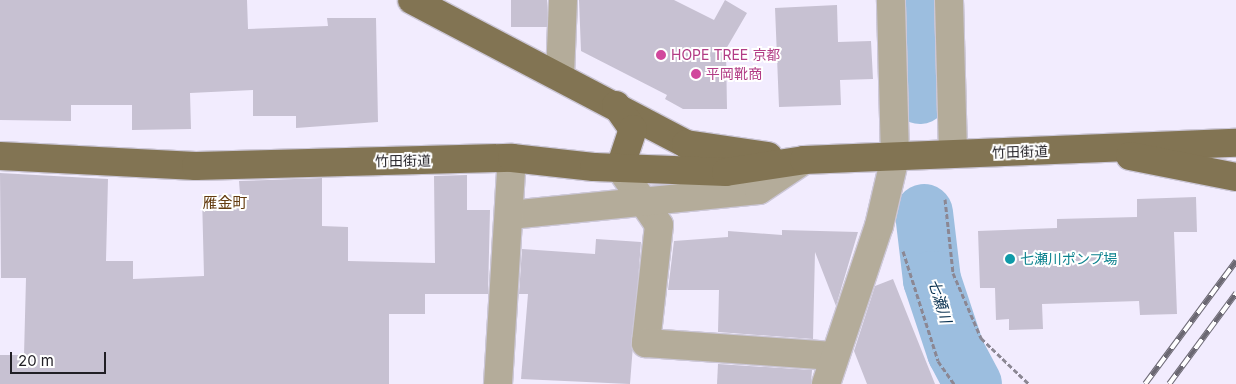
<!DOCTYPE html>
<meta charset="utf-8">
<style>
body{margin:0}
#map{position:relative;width:1236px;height:384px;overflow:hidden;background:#f2ecfe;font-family:Inter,"Noto Sans JP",sans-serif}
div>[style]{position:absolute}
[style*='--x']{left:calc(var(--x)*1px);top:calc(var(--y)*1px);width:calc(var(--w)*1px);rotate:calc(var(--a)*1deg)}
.river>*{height:58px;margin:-29px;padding:0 29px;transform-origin:29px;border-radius:29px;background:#9cbedf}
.building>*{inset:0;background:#c7c1d2;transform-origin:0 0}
.path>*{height:3px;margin-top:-1.5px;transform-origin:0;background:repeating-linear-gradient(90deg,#8b8793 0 5px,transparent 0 7.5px)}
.roads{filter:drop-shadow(1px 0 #ccc7d7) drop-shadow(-1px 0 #ccc7d7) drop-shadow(0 1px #ccc7d7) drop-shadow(0 -1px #ccc7d7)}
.minor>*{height:28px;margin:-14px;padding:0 14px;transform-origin:14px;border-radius:14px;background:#b4ac9a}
.major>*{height:28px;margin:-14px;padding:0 14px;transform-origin:14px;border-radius:14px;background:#827453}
.rail>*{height:5.5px;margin-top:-2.75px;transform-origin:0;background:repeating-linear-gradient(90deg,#fff 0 11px,#6b6872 0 22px);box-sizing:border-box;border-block:1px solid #6b6872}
.dots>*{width:14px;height:14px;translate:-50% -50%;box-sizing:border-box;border:2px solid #fff;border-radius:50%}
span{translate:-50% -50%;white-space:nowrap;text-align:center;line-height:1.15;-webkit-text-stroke:4px #fff;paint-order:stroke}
.hotel-label{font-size:14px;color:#b23c85}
.left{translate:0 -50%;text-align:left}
.street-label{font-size:14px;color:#211f25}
.culture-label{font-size:14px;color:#0d838f}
.neighbourhood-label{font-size:15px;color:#653d11}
.water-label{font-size:15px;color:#093150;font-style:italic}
.scale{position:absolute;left:10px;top:352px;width:96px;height:22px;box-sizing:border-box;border:2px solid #211f25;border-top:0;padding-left:6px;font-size:15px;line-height:18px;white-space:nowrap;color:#211f25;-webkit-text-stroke:4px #fff;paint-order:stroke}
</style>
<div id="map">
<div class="river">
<div style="--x:916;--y:0;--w:95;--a:87.6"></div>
<div style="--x:924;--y:213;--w:67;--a:83.2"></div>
<div style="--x:932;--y:280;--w:76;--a:71.6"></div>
<div style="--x:956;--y:352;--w:36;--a:62"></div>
</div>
<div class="building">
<div style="clip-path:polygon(0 0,247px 0,248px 29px,328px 26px,327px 18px,376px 18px,378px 122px,296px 128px,296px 116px,253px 116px,253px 90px,190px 93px,191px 129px,132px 130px,132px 105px,71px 105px,71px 121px,0 120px)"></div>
<div style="left:511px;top:0;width:36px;height:27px"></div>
<div style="clip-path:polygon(579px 0,674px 0,714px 20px,725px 0,747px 13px,726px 49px,727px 109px,683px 109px,665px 99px,667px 95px,581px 51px)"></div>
<div style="clip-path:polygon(837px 5px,838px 42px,871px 41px,873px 79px,840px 80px,841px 105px,779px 107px,775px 8px)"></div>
<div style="clip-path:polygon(0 173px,108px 179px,106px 261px,133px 261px,133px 279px,204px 276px,202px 196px,240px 194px,239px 181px,322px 178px,322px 226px,348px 227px,348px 261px,435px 263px,434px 176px,467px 175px,467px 210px,490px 210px,488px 294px,425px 294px,425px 314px,389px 314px,389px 384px,0 384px,0 355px,24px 355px,26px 278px,1px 278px)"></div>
<div style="clip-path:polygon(1196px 197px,1197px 232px,1174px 232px,1177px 314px,1140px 315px,1139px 301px,1042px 304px,1043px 329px,1009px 330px,1009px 319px,996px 320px,995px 288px,980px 288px,978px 231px,1057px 228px,1057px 219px,1137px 217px,1137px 199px)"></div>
<div style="clip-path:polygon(782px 230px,858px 232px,836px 306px,815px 252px,813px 339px,718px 332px,719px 290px,668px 290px,674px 241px,728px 237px,728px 231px,782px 235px)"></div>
<div style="clip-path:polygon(596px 239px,641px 242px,630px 384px,521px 379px,528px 294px,519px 294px,522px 249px,595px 254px)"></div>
<div style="clip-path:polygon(893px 279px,935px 384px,867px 384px,854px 351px,875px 286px)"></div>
<div style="clip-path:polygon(718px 364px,812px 370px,811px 384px,717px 384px)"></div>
</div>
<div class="path">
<div style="--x:945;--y:199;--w:74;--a:83.8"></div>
<div style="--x:953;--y:273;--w:71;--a:66.7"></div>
<div style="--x:981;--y:338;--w:66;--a:43.8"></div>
<div style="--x:903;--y:251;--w:115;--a:72.3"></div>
<div style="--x:938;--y:361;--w:28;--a:55"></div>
</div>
<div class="roads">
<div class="minor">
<div style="--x:949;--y:0;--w:154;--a:88.5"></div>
<div style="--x:560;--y:75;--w:75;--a:-87.7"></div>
<div style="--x:620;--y:168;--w:69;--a:55.6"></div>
<div style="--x:659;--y:225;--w:119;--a:96.3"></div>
<div style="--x:646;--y:343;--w:188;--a:4"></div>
<div style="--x:510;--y:215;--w:250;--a:-5.7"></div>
<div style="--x:759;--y:190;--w:54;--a:-33.7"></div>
<div style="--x:498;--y:384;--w:226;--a:-86.5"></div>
<div style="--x:826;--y:384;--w:167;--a:-71.5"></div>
<div style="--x:879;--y:226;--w:71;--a:-76.9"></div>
<div style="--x:895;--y:157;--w:157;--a:-91.5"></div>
</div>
<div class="major">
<div style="--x:412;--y:0;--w:310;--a:27.7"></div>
<div style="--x:686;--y:144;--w:83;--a:8.3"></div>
<div style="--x:616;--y:105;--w:29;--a:55"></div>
<div style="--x:633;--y:129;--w:41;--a:108.4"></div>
<div style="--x:0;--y:156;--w:196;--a:2.9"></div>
<div style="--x:196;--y:166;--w:316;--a:-1.5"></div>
<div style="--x:512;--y:158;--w:82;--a:6.3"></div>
<div style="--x:594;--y:167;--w:132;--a:2.2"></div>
<div style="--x:726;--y:172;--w:79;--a:-8.7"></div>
<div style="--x:804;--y:160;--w:432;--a:-2.3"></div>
<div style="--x:1130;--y:156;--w:108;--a:11.2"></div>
</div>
</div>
<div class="rail">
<div style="--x:1145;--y:384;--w:153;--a:-53.5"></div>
<div style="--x:1169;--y:384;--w:113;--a:-53.6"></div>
</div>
<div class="dots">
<div style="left:661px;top:55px;background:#d1479c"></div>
<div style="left:696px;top:74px;background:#d1479c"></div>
<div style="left:1010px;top:259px;background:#0f9aa8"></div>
</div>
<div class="hotel-label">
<span class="left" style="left:671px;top:55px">HOPE TREE 京都</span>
<span class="left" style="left:706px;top:74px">平岡靴商</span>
</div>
<div class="street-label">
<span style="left:1020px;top:152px;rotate:-2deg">竹田街道</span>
<span style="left:403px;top:161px;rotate:-1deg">竹田街道</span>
</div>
<div class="culture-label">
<span class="left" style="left:1020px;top:259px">七瀬川ポンプ場</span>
</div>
<div class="neighbourhood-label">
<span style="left:225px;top:203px">雁金町</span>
</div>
<div class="water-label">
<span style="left:940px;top:301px;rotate:73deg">七瀬川</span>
</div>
<div class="scale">20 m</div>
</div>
